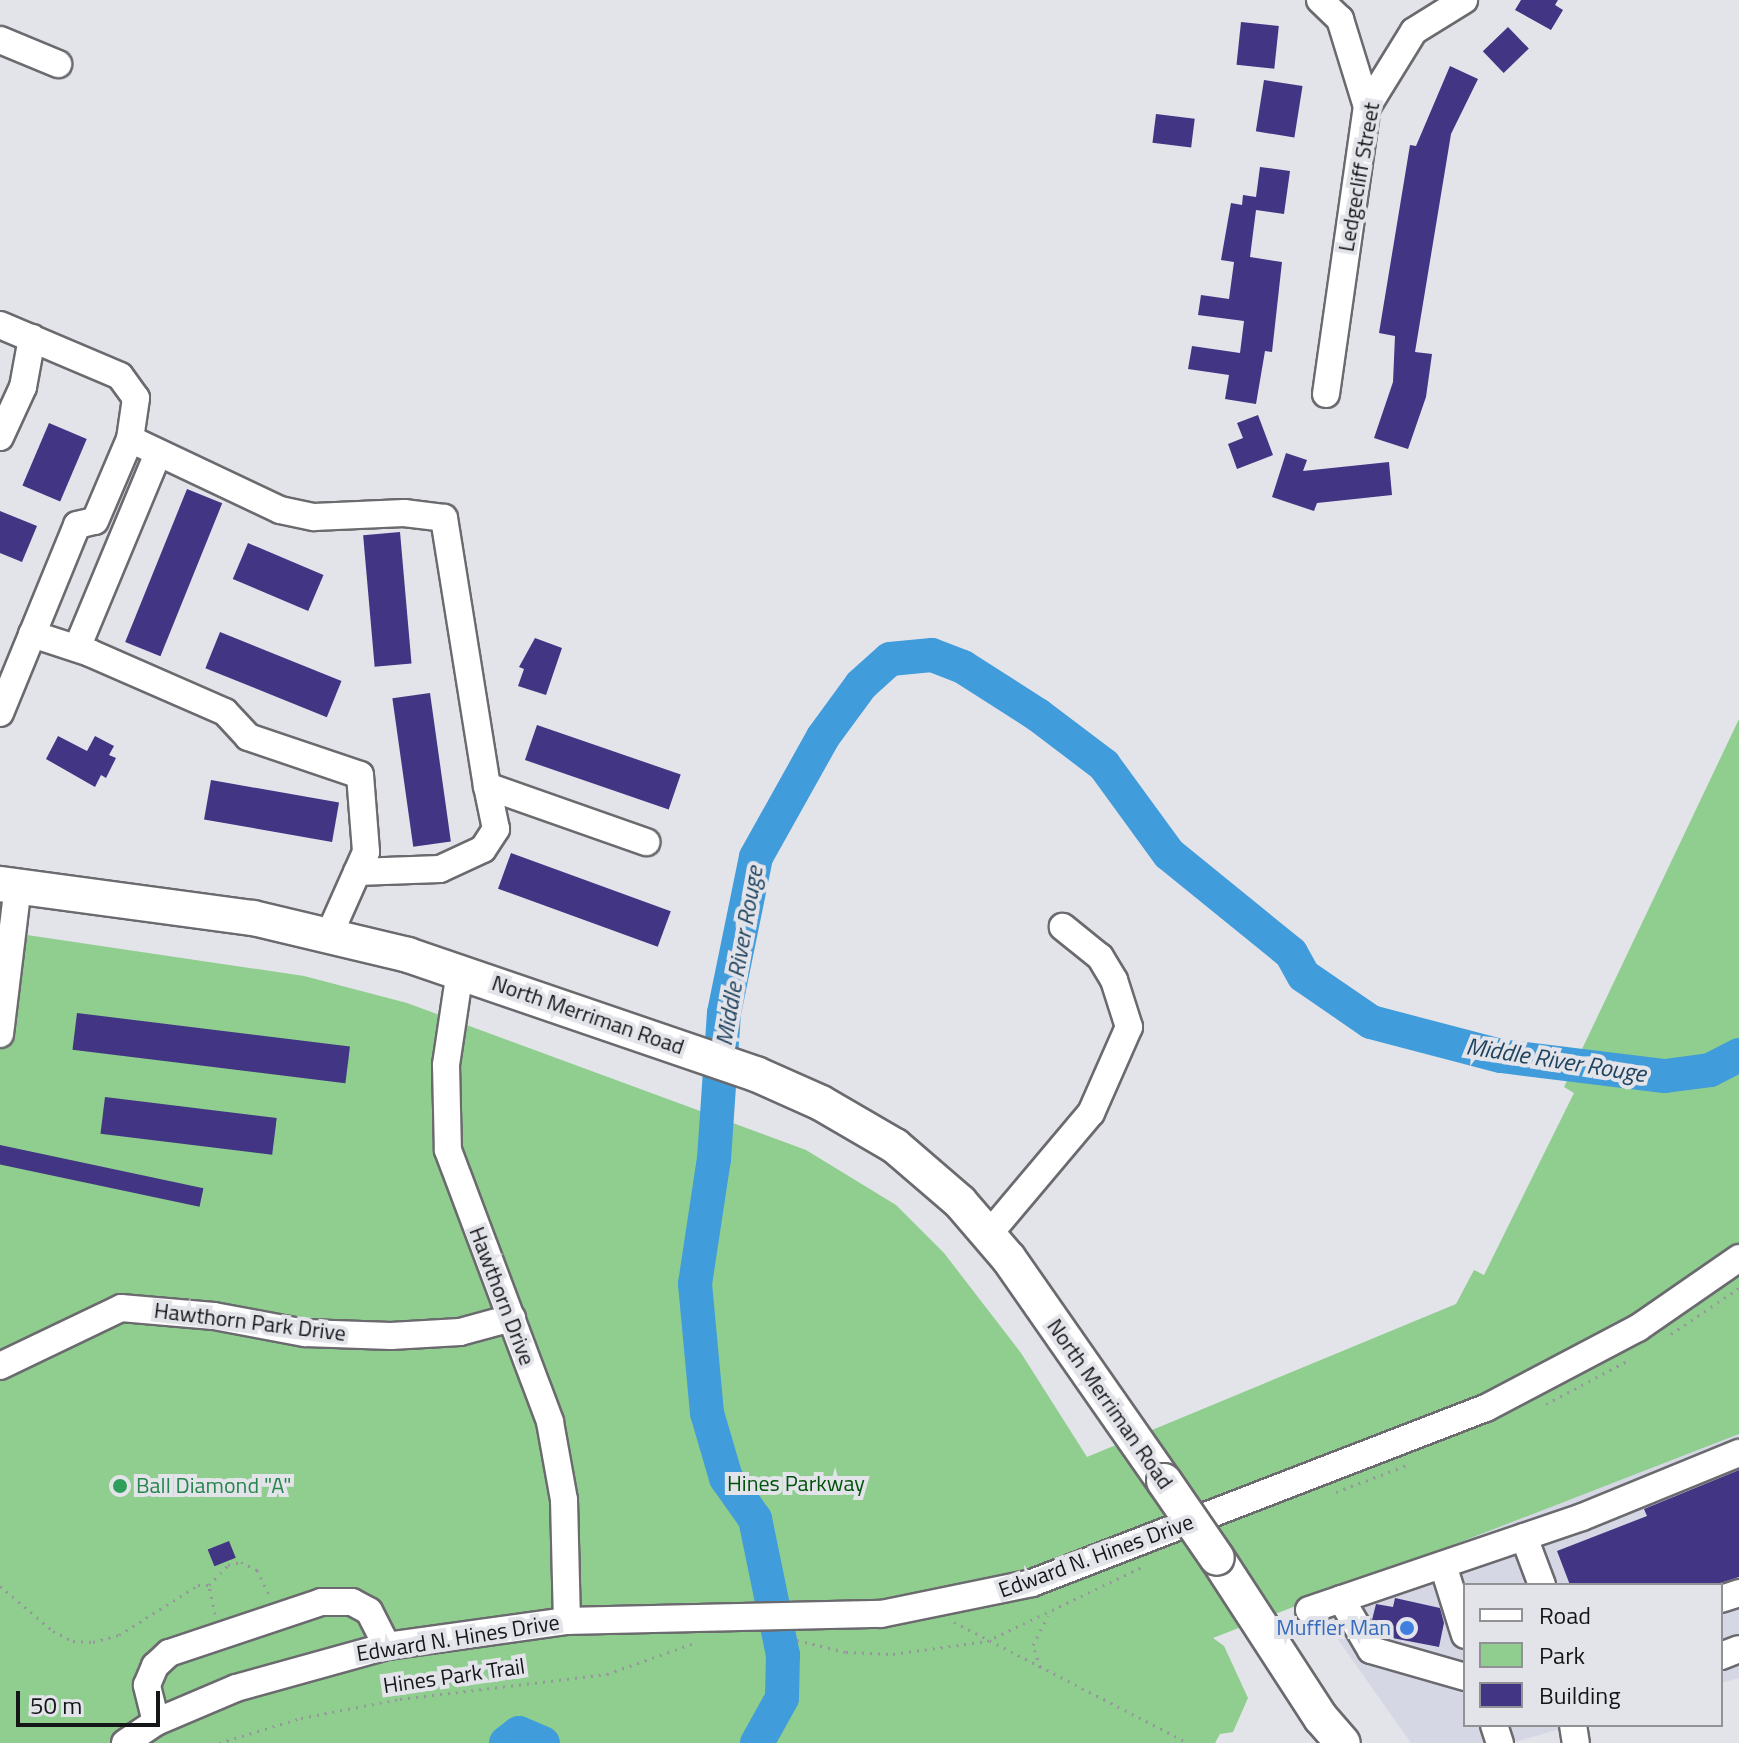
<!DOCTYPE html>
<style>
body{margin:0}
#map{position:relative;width:1739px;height:1743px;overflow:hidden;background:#e3e3ea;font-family:"Titillium Web",sans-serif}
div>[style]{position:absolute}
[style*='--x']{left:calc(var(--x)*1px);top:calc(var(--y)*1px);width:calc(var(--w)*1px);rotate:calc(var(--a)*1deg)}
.built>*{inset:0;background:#d6d7e4}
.green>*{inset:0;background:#8fce8e}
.river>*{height:34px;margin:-17px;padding:0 17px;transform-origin:17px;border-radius:17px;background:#409cdb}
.building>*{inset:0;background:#413584;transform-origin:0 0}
.path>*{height:3px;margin-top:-1.5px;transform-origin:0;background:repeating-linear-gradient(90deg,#97979d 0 2px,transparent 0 8px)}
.roads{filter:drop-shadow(2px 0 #6a6a6f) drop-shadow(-2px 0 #6a6a6f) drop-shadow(0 2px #6a6a6f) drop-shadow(0 -2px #6a6a6f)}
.minor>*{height:26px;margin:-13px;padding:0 13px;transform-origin:13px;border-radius:13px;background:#fff}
.major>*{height:34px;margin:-17px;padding:0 17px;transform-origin:17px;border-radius:17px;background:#fff}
.bridges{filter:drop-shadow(2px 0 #6a6a6f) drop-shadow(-2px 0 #6a6a6f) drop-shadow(0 2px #6a6a6f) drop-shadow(0 -2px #6a6a6f)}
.major-bridge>*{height:34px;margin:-17px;padding:0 17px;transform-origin:17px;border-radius:17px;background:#fff}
.dots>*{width:22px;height:22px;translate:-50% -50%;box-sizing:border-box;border:4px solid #e3e3ea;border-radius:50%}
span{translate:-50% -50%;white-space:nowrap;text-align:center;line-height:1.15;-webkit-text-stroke:8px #e3e3ea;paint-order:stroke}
.street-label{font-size:22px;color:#151618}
.park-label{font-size:22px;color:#00530b}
.leisure-label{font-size:22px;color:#27864d}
.left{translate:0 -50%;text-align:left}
.shop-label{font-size:22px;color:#366cbe}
.right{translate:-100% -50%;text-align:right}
.water-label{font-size:24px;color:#1e435e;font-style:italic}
.legend{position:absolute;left:1463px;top:1583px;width:260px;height:144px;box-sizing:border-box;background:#e3e3ea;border:2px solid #919196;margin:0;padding:10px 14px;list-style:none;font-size:24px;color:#151618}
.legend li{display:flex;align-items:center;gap:16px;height:40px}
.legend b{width:40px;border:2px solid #919196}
.scale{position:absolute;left:16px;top:1691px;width:144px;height:36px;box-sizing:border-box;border:4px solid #151618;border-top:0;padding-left:10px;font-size:24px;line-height:28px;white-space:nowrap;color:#151618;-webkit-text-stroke:6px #e3e3ea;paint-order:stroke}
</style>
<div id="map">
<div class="built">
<div style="clip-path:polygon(1739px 1434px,1739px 1678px,1721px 1683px,1721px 1585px,1465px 1585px,1465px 1725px,1574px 1725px,1511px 1743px,1411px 1743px,1310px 1600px)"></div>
</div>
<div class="green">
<div style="clip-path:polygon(1739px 719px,1739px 1434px,1213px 1638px,1224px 1646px,1248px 1698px,1233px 1732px,1220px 1734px,1215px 1743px,0 1743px,0 931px,304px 976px,407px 1003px,806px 1150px,896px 1205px,944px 1253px,1021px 1353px,1087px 1457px,1456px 1304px,1474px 1270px,1484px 1275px,1574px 1093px,1564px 1087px)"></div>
</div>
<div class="river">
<div style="--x:506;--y:1743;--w:16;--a:-38"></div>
<div style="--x:519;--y:1733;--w:26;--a:23"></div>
<div style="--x:757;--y:1743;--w:51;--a:-60.9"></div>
<div style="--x:782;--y:1698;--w:43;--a:-88.7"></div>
<div style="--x:783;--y:1655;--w:139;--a:-101.6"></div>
<div style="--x:755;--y:1519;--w:50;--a:-125.3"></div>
<div style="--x:726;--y:1478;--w:68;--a:-106.3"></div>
<div style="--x:707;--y:1413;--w:130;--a:-95.3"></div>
<div style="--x:695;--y:1284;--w:126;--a:-81.4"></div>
<div style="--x:714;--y:1159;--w:146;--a:-86.1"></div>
<div style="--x:724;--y:1013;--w:159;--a:-78.4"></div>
<div style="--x:756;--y:857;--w:137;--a:-60.8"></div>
<div style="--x:823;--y:737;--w:64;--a:-53.8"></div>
<div style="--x:861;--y:685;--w:39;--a:-42"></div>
<div style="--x:890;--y:659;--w:42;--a:-5.4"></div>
<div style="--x:932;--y:655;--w:33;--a:21"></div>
<div style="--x:963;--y:667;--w:89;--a:32.6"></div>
<div style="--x:1038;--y:715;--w:83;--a:37.1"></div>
<div style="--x:1104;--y:765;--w:110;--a:53.9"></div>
<div style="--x:1169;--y:854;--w:157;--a:39.1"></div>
<div style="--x:1291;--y:953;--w:26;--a:61"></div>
<div style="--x:1304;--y:976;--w:81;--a:34.5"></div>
<div style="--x:1371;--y:1022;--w:134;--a:14.7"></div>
<div style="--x:1501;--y:1056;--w:165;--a:7"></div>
<div style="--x:1665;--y:1076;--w:45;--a:-7.6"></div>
<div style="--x:1710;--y:1070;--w:33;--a:-27"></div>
</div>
<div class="building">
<div style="clip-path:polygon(1521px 0,1558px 0,1555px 5px,1563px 10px,1551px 30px,1515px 10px)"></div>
<div style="left:1241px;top:22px;width:38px;height:43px;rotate:6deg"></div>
<div style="left:1508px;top:27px;width:30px;height:35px;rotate:46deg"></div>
<div style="clip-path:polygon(1450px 66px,1478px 79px,1451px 134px,1415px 352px,1432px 354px,1426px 397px,1408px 449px,1374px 438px,1393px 382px,1395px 336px,1379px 333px,1410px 145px,1416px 146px)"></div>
<div style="left:1264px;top:80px;width:39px;height:52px;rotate:9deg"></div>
<div style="left:1156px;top:114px;width:39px;height:29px;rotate:7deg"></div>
<div style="clip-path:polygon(1260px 167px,1290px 171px,1284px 214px,1256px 210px,1250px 257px,1282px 262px,1272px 352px,1265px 351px,1256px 404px,1225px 399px,1229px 375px,1188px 369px,1192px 346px,1240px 353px,1244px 321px,1198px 315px,1201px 295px,1229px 299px,1234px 262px,1221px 260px,1231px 203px,1242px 205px,1243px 195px,1256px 197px)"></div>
<div style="clip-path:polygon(1258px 415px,1273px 455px,1237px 469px,1228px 444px,1243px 438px,1237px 423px)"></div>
<div style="left:49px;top:423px;width:41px;height:68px;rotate:23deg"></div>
<div style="clip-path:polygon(1286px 453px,1307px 460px,1303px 471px,1389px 462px,1392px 495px,1317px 503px,1314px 511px,1272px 497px)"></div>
<div style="left:187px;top:489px;width:38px;height:165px;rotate:22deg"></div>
<div style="clip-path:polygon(0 511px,37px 526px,22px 562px,0 553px)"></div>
<div style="left:400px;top:532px;width:132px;height:37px;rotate:85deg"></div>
<div style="left:248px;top:543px;width:82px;height:39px;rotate:23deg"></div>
<div style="left:220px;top:632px;width:131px;height:39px;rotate:22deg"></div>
<div style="clip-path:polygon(535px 638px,562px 648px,546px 695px,518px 686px,524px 669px,519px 667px)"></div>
<div style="left:430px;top:693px;width:150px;height:38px;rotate:82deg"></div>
<div style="left:537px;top:725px;width:152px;height:37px;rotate:19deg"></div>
<div style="clip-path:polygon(58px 736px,87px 751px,95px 736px,114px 746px,109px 755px,116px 758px,106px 778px,101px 775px,95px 787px,46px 759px)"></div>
<div style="left:211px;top:780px;width:130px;height:40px;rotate:10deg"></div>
<div style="left:511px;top:853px;width:170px;height:38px;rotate:20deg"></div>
<div style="left:77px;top:1013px;width:275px;height:37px;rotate:7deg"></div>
<div style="left:105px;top:1097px;width:173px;height:37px;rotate:7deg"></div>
<div style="left:0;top:1145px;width:208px;height:19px;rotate:12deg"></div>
<div style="clip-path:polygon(1739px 1470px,1739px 1577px,1714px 1585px,1570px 1585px,1557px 1551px,1647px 1516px,1644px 1509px)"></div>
<div style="left:229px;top:1541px;width:18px;height:23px;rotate:68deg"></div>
<div style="clip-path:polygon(1395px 1598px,1440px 1608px,1444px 1623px,1439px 1647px,1382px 1636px,1372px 1620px,1376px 1604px,1393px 1607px)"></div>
</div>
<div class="path">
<div style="--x:1671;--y:1334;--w:82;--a:-34.1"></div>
<div style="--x:1546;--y:1404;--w:92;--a:-28"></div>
<div style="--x:1336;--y:1492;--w:76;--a:-20.8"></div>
<div style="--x:0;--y:1586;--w:70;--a:40.3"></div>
<div style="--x:53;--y:1631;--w:22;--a:27"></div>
<div style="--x:73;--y:1641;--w:20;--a:3"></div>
<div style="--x:93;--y:1642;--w:27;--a:-15"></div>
<div style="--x:119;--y:1635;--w:93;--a:-32.3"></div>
<div style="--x:198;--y:1585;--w:11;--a:0"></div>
<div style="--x:215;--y:1614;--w:30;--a:-102"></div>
<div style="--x:209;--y:1585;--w:28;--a:-46"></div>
<div style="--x:228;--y:1565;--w:13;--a:-13"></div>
<div style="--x:241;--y:1562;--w:18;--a:27"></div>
<div style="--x:257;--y:1570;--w:28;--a:64"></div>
<div style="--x:954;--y:1622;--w:263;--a:27.3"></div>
<div style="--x:797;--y:1640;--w:50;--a:13.8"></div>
<div style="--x:846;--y:1652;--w:47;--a:2.4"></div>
<div style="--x:893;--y:1654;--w:95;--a:-7.9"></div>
<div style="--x:987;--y:1641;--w:172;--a:-25.5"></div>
<div style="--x:1040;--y:1667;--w:23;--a:-108"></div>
<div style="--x:1033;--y:1645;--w:33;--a:-63"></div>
<div style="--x:219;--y:1743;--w:86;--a:-17"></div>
<div style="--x:301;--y:1718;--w:101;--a:-10.9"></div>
<div style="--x:400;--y:1699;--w:209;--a:-6.9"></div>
<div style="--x:607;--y:1674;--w:92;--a:-19.6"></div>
</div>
<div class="roads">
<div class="minor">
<div style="--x:1320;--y:0;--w:28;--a:44"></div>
<div style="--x:1340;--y:19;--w:92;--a:72.9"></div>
<div style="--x:0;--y:40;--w:63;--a:22.5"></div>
<div style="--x:0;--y:325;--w:130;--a:23"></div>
<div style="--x:120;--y:376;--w:27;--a:54"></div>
<div style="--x:136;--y:398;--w:41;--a:98.3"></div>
<div style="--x:1326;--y:394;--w:290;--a:-81.9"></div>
<div style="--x:1367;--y:107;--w:89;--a:-58.3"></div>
<div style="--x:1414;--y:31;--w:59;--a:-31.8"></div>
<div style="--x:0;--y:437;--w:55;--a:-65.3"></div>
<div style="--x:23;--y:387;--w:50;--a:-79.6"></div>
<div style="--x:32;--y:634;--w:61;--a:18.1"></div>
<div style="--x:90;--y:653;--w:147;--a:23.6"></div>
<div style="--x:225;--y:712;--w:34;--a:47"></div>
<div style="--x:248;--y:737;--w:118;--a:18.7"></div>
<div style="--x:360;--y:775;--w:77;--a:85.5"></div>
<div style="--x:366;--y:852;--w:91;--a:114"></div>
<div style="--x:77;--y:648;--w:211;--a:-67.4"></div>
<div style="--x:0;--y:713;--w:203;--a:-67.7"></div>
<div style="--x:77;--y:525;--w:18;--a:-13"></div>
<div style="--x:95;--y:521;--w:89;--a:-66.9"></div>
<div style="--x:130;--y:439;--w:166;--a:25.3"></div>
<div style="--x:280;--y:510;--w:35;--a:12"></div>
<div style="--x:314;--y:517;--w:90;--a:-2.5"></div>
<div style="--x:404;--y:513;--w:40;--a:7.1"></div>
<div style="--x:444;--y:518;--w:271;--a:80.9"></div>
<div style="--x:487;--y:786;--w:169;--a:19.4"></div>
<div style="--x:357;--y:872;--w:83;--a:-2.1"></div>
<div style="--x:440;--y:869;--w:47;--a:-24.9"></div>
<div style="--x:483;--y:849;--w:24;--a:-57"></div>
<div style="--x:496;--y:829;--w:44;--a:-101.8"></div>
<div style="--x:460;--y:971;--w:95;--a:98.5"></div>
<div style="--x:446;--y:1065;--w:85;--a:88.7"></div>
<div style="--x:448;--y:1150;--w:290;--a:69.4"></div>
<div style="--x:550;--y:1422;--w:79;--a:79.8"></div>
<div style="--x:564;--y:1500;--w:121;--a:88.6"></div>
<div style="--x:0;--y:1034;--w:149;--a:-83.1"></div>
<div style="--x:989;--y:1234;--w:158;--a:-49.9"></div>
<div style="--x:1091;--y:1113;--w:94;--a:-66.2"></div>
<div style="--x:1129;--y:1027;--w:49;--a:-107.7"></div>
<div style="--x:1114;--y:980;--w:27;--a:-121"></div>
<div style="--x:1100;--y:957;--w:48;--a:-141"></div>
<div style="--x:0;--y:1366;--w:134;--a:-25.6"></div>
<div style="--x:121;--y:1308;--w:93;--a:4.9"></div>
<div style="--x:214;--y:1316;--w:93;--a:10.6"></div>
<div style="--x:305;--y:1333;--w:86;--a:2"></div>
<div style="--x:391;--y:1336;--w:69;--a:-3.3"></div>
<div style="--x:460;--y:1332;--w:54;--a:-15.1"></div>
<div style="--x:1524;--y:1537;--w:51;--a:69.4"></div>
<div style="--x:1443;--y:1565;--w:73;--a:72.6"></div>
<div style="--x:1341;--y:1599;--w:59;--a:59.5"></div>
<div style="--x:1371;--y:1650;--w:98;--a:16"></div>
<div style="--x:1721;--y:1599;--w:19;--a:-18"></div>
<div style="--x:1309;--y:1610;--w:288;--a:-18.8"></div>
<div style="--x:1582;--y:1517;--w:170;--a:-22.2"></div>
<div style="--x:1721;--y:1656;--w:19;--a:-21"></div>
<div style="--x:156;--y:1722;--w:38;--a:-104"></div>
<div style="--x:147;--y:1685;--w:21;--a:-67"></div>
<div style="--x:155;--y:1666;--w:19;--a:-43"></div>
<div style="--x:169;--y:1653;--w:160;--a:-18.5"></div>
<div style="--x:321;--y:1602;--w:31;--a:0"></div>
<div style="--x:352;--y:1602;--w:19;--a:28"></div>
<div style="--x:369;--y:1611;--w:39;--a:63"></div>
<div style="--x:1494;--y:1725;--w:19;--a:72"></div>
<div style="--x:1573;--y:1725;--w:18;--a:81"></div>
<div style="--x:125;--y:1743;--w:37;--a:-34"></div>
<div style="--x:156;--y:1722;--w:87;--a:-23"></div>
<div style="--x:236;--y:1688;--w:157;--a:-15.5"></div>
<div style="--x:387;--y:1646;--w:182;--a:-7.9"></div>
<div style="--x:567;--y:1621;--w:314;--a:-1.3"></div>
<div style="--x:881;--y:1614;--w:154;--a:-11.6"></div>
<div style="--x:1032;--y:1583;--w:487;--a:-21.1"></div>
<div style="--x:1486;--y:1408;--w:172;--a:-27.8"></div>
<div style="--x:1638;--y:1328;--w:123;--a:-34.7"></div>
</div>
<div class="major">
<div style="--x:0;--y:884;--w:255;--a:7.7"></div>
<div style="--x:253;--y:918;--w:159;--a:13.4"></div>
<div style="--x:408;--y:955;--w:368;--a:18.9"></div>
<div style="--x:756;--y:1074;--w:71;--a:24"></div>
<div style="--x:821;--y:1103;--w:86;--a:30.2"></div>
<div style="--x:895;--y:1146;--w:86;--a:40.7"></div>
<div style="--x:960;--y:1202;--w:75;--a:49.3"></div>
<div style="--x:1009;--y:1259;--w:271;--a:55.1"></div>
<div style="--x:1217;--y:1558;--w:191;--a:57"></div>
<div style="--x:1321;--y:1718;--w:33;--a:49"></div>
</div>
</div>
<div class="bridges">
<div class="major-bridge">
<div style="--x:1164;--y:1481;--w:93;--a:55.5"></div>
</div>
</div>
<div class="dots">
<div style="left:120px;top:1486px;background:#2e9e5b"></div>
<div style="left:1407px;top:1628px;background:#3f7fe0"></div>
</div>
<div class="street-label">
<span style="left:1359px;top:177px;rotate:-80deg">Ledgecliff Street</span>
<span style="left:588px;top:1015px;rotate:19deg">North Merriman Road</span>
<span style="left:502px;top:1296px;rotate:69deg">Hawthorn Drive</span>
<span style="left:250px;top:1322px;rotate:7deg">Hawthorn Park Drive</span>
<span style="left:1110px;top:1404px;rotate:55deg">North Merriman Road</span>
<span style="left:1096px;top:1556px;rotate:-20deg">Edward N. Hines Drive</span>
<span style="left:458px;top:1638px;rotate:-9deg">Edward N. Hines Drive</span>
<span style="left:454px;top:1676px;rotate:-8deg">Hines Park Trail</span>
</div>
<div class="park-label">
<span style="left:796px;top:1484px">Hines Parkway</span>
</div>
<div class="leisure-label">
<span class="left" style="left:136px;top:1486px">Ball Diamond "A"</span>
</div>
<div class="shop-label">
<span class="right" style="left:1391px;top:1628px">Muffler Man</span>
</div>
<div class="water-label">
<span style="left:739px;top:956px;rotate:-80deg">Middle River Rouge</span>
<span style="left:1556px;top:1060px;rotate:9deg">Middle River Rouge</span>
</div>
<ul class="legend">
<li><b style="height:10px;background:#fff"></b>Road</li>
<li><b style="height:22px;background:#8fce8e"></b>Park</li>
<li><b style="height:22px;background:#413584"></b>Building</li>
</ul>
<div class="scale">50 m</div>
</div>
